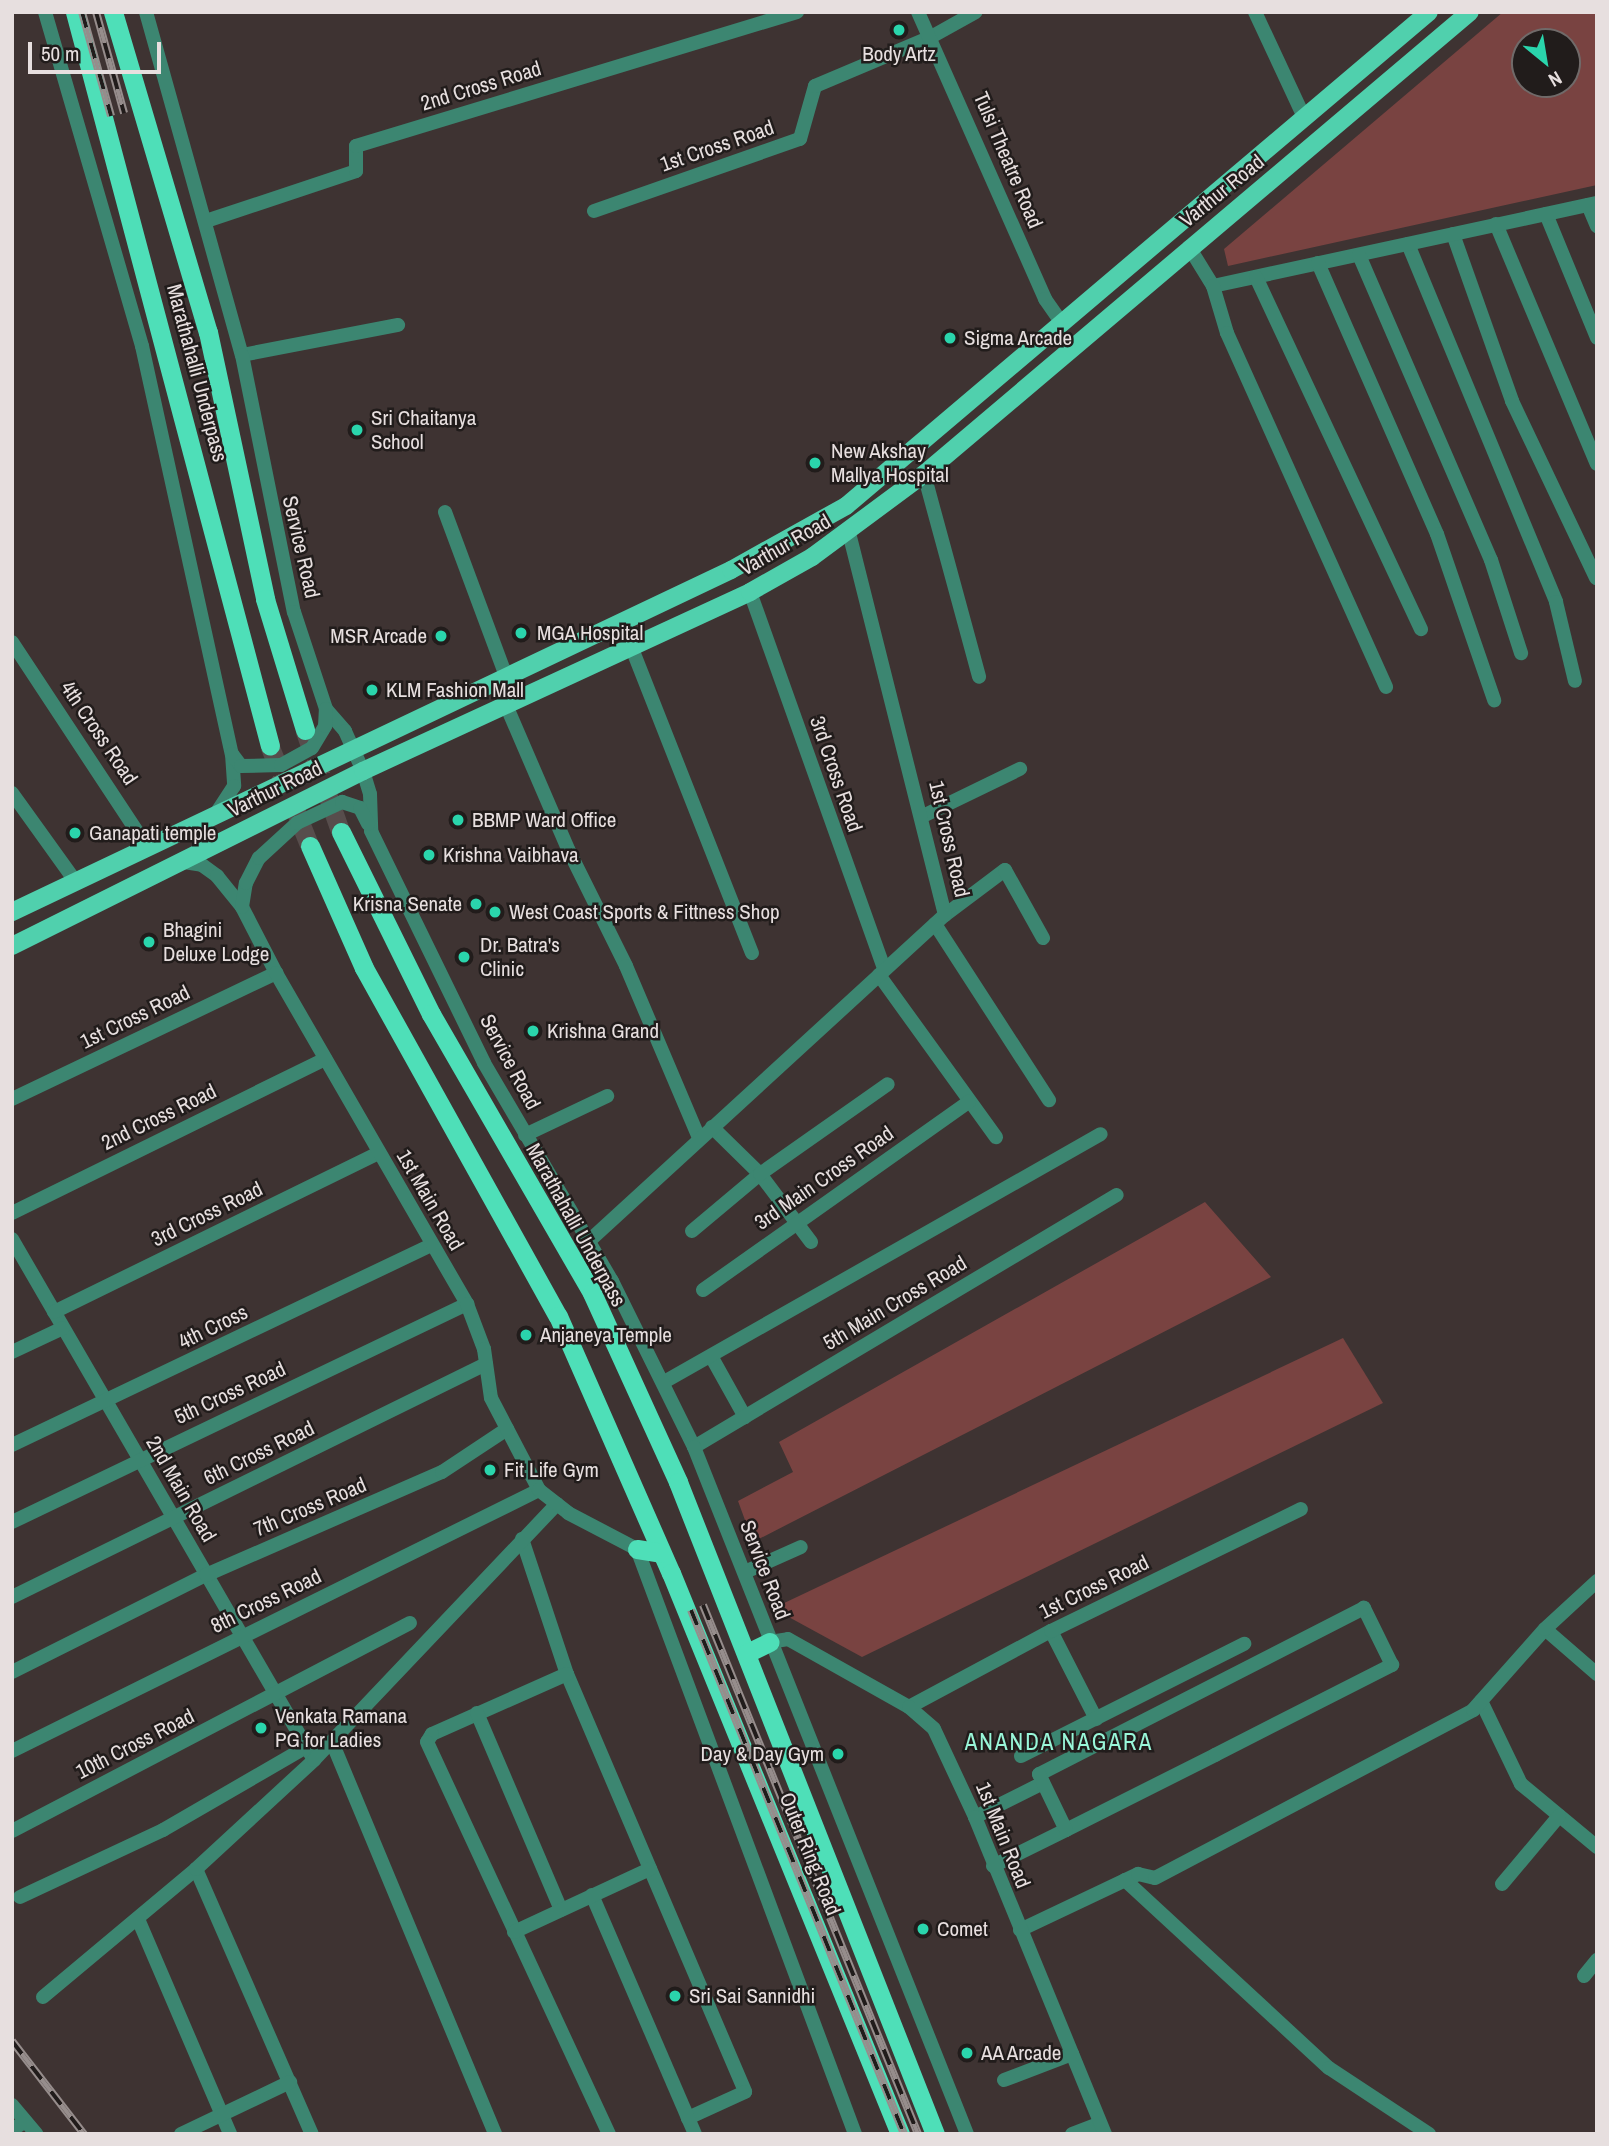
<!DOCTYPE html>
<style>
body{margin:0}
#map{position:relative;width:1609px;height:2146px;overflow:hidden;background:#3e3332;font-family:"Archivo Narrow",sans-serif}
div>[style]{position:absolute}
[style*='--x']{left:calc(var(--x)*1px);top:calc(var(--y)*1px);width:calc(var(--w)*1px);rotate:calc(var(--a)*1deg)}
.green>*{inset:0;background:#794341}
.trunk-tunnel>*{height:19px;margin-top:-9.5px;transform-origin:0;background:repeating-linear-gradient(90deg,#574d4c 0 19px,transparent 0 29px)}
.minor>*{height:14px;margin:-7px;padding:0 7px;transform-origin:7px;border-radius:7px;background:#3c8671}
.tertiary>*{height:14px;margin:-7px;padding:0 7px;transform-origin:7px;border-radius:7px;background:#3c8671}
.primary>*{height:18px;margin:-9px;padding:0 9px;transform-origin:9px;border-radius:9px;background:#50d0ad}
.trunk>*{height:19px;margin:-9.5px;padding:0 9.5px;transform-origin:9.5px;border-radius:9.5px;background:#4edfb8}
.rail>*{height:8px;margin-top:-4px;transform-origin:0;background:repeating-linear-gradient(90deg,#211c1b 0 16px,#968d8c 0 32px);box-sizing:border-box;border-block:2px solid #968d8c}
.dots>*{width:19px;height:19px;translate:-50% -50%;box-sizing:border-box;border:4px solid #211c1b;border-radius:50%}
span{translate:-50% -50%;white-space:nowrap;text-align:center;line-height:1.15;-webkit-text-stroke:5px #211c1b;paint-order:stroke}
.poi-label{font-size:21px;color:#e7dfdf}
.left{translate:0 -50%;text-align:left}
.right{translate:-100% -50%;text-align:right}
.street-label{font-size:21px;color:#e7dfdf}
.neighbourhood-label{font-size:23px;color:#99f7d9;letter-spacing:2px}
.frame{position:absolute;inset:0;border:14px solid #e7dfdf;pointer-events:none}
.north{position:absolute;left:1511px;top:28px;width:70px;height:70px;box-sizing:border-box;background:#211c1b;border:2px solid #706a69;border-radius:50%;rotate:150deg;font-size:19px;font-weight:700;line-height:28px;text-align:center;color:#e7dfdf}
.north::after{content:'';display:block;margin:auto;width:24px;height:32px;background:#2ad5ac;clip-path:polygon(50% 0,100% 100%,50% 72%,0 100%)}
.scale{position:absolute;left:28px;top:42px;width:133px;height:32px;box-sizing:border-box;border:4px solid #e7dfdf;border-top:0;padding-left:9px;font-size:21px;line-height:24px;white-space:nowrap;color:#e7dfdf;-webkit-text-stroke:5px #211c1b;paint-order:stroke}
</style>
<div id="map">
<div class="green">
<div style="clip-path:polygon(evenodd,1503px 12px,1597px 12px,1597px 185px,1228px 266px,1224px 249px,1503px 12px,1525px 42px,1567px 42px,1567px 84px,1525px 84px,1525px 42px)"></div>
<div style="clip-path:polygon(1205px 1202px,1271px 1277px,753px 1542px,738px 1501px,793px 1472px,779px 1442px)"></div>
<div style="clip-path:polygon(1343px 1338px,1383px 1403px,862px 1657px,785px 1615px,780px 1605px)"></div>
</div>
<div class="trunk-tunnel">
<div style="--x:305;--y:730;--w:108;--a:70.6"></div>
<div style="--x:270;--y:746;--w:108;--a:68.2"></div>
</div>
<div class="minor">
<div style="--x:1255;--y:12;--w:118;--a:65"></div>
<div style="--x:1588;--y:205;--w:23;--a:67"></div>
<div style="--x:594;--y:211;--w:218;--a:-19.3"></div>
<div style="--x:800;--y:139;--w:55;--a:-74.2"></div>
<div style="--x:815;--y:86;--w:126;--a:-22.9"></div>
<div style="--x:931;--y:37;--w:51;--a:-29.1"></div>
<div style="--x:1546;--y:214;--w:134;--a:67.6"></div>
<div style="--x:206;--y:221;--w:158;--a:-18.4"></div>
<div style="--x:356;--y:171;--w:25;--a:-90"></div>
<div style="--x:356;--y:146;--w:461;--a:-16.9"></div>
<div style="--x:1496;--y:224;--w:260;--a:67.2"></div>
<div style="--x:1453;--y:234;--w:177;--a:70.5"></div>
<div style="--x:1512;--y:401;--w:196;--a:64.6"></div>
<div style="--x:1408;--y:244;--w:387;--a:67.5"></div>
<div style="--x:1556;--y:602;--w:81;--a:76.5"></div>
<div style="--x:1189;--y:247;--w:46;--a:58.4"></div>
<div style="--x:1213;--y:286;--w:393;--a:-12.2"></div>
<div style="--x:1359;--y:255;--w:332;--a:66.6"></div>
<div style="--x:1491;--y:560;--w:98;--a:72.1"></div>
<div style="--x:1318;--y:263;--w:296;--a:66.3"></div>
<div style="--x:1437;--y:534;--w:176;--a:71"></div>
<div style="--x:1256;--y:277;--w:389;--a:64.9"></div>
<div style="--x:1213;--y:286;--w:49;--a:73.4"></div>
<div style="--x:1227;--y:333;--w:388;--a:65.8"></div>
<div style="--x:242;--y:355;--w:159;--a:-10.9"></div>
<div style="--x:924;--y:474;--w:210;--a:74.8"></div>
<div style="--x:445;--y:512;--w:175;--a:69.6"></div>
<div style="--x:750;--y:592;--w:400;--a:70.4"></div>
<div style="--x:12;--y:642;--w:247;--a:56.6"></div>
<div style="--x:631;--y:646;--w:330;--a:68.5"></div>
<div style="--x:506;--y:705;--w:159;--a:66.7"></div>
<div style="--x:569;--y:851;--w:128;--a:63.6"></div>
<div style="--x:626;--y:966;--w:187;--a:67"></div>
<div style="--x:12;--y:793;--w:110;--a:54.3"></div>
<div style="--x:923;--y:816;--w:108;--a:-25.9"></div>
<div style="--x:945;--y:915;--w:75;--a:-36.9"></div>
<div style="--x:1005;--y:870;--w:78;--a:60.8"></div>
<div style="--x:935;--y:924;--w:210;--a:57.1"></div>
<div style="--x:879;--y:975;--w:200;--a:54.2"></div>
<div style="--x:12;--y:1099;--w:293;--a:-25.5"></div>
<div style="--x:712;--y:1127;--w:67;--a:44.4"></div>
<div style="--x:760;--y:1174;--w:85;--a:53.1"></div>
<div style="--x:525;--y:1135;--w:91;--a:-25.4"></div>
<div style="--x:12;--y:1213;--w:349;--a:-26.2"></div>
<div style="--x:692;--y:1231;--w:89;--a:-40"></div>
<div style="--x:760;--y:1174;--w:156;--a:-35.1"></div>
<div style="--x:12;--y:1239;--w:602;--a:59.9"></div>
<div style="--x:589;--y:1241;--w:483;--a:-42.5"></div>
<div style="--x:945;--y:915;--w:393;--a:-104.1"></div>
<div style="--x:703;--y:1290;--w:326;--a:-35.3"></div>
<div style="--x:54;--y:1312;--w:362;--a:-26.1"></div>
<div style="--x:12;--y:1352;--w:56;--a:-25.2"></div>
<div style="--x:711;--y:1356;--w:70;--a:60.9"></div>
<div style="--x:664;--y:1382;--w:502;--a:-29.58"></div>
<div style="--x:12;--y:1445;--w:464;--a:-25.5"></div>
<div style="--x:694;--y:1447;--w:492;--a:-30.8"></div>
<div style="--x:12;--y:1522;--w:505;--a:-25.6"></div>
<div style="--x:522;--y:1539;--w:142;--a:71.6"></div>
<div style="--x:567;--y:1674;--w:454;--a:66.9"></div>
<div style="--x:745;--y:2092;--w:63;--a:155.5"></div>
<div style="--x:745;--y:1572;--w:61;--a:-24.1"></div>
<div style="--x:12;--y:1597;--w:528;--a:-26.18"></div>
<div style="--x:1545;--y:1629;--w:69;--a:40.9"></div>
<div style="--x:1051;--y:1631;--w:99;--a:62.9"></div>
<div style="--x:12;--y:1672;--w:217;--a:-26.6"></div>
<div style="--x:206;--y:1575;--w:257;--a:-23.6"></div>
<div style="--x:442;--y:1472;--w:78;--a:-33.5"></div>
<div style="--x:567;--y:1674;--w:148;--a:156"></div>
<div style="--x:432;--y:1734;--w:9;--a:122"></div>
<div style="--x:427;--y:1742;--w:432;--a:65.1"></div>
<div style="--x:1481;--y:1701;--w:92;--a:64.3"></div>
<div style="--x:1521;--y:1784;--w:99;--a:39.7"></div>
<div style="--x:909;--y:1707;--w:161;--a:-28.2"></div>
<div style="--x:1051;--y:1631;--w:278;--a:-26"></div>
<div style="--x:477;--y:1713;--w:214;--a:66.9"></div>
<div style="--x:332;--y:1742;--w:425;--a:67.4"></div>
<div style="--x:12;--y:1751;--w:588;--a:-26.35"></div>
<div style="--x:1021;--y:1756;--w:250;--a:-26.7"></div>
<div style="--x:975;--y:1817;--w:76;--a:-26.6"></div>
<div style="--x:12;--y:1831;--w:449;--a:-27.6"></div>
<div style="--x:993;--y:1866;--w:81;--a:-26.3"></div>
<div style="--x:1066;--y:1830;--w:167;--a:-26.7"></div>
<div style="--x:1215;--y:1755;--w:199;--a:-27"></div>
<div style="--x:1392;--y:1665;--w:64;--a:-116.2"></div>
<div style="--x:1364;--y:1608;--w:365;--a:152.9"></div>
<div style="--x:1039;--y:1774;--w:62;--a:64.3"></div>
<div style="--x:196;--y:1869;--w:289;--a:66.4"></div>
<div style="--x:1125;--y:1880;--w:277;--a:42.7"></div>
<div style="--x:1329;--y:2068;--w:120;--a:33.4"></div>
<div style="--x:1502;--y:1884;--w:89;--a:-50"></div>
<div style="--x:592;--y:1895;--w:260;--a:66.7"></div>
<div style="--x:20;--y:1897;--w:158;--a:-25.1"></div>
<div style="--x:163;--y:1830;--w:165;--a:-30.1"></div>
<div style="--x:138;--y:1919;--w:234;--a:66.8"></div>
<div style="--x:1020;--y:1930;--w:131;--a:-25.4"></div>
<div style="--x:1138;--y:1874;--w:17;--a:13"></div>
<div style="--x:1155;--y:1878;--w:360;--a:-27.8"></div>
<div style="--x:1473;--y:1710;--w:108;--a:-48.4"></div>
<div style="--x:1545;--y:1629;--w:71;--a:-42.7"></div>
<div style="--x:514;--y:1932;--w:150;--a:-24.9"></div>
<div style="--x:1584;--y:1976;--w:21;--a:-51"></div>
<div style="--x:43;--y:1997;--w:199;--a:-39.9"></div>
<div style="--x:196;--y:1869;--w:161;--a:-42.7"></div>
<div style="--x:314;--y:1760;--w:353;--a:-46.5"></div>
<div style="--x:1004;--y:2080;--w:73;--a:-20.9"></div>
<div style="--x:12;--y:2130;--w:14;--a:-34"></div>
<div style="--x:181;--y:2134;--w:121;--a:-25.5"></div>
<div style="--x:1072;--y:2134;--w:30;--a:-21"></div>
</div>
<div class="tertiary">
<div style="--x:45;--y:12;--w:348;--a:73.8"></div>
<div style="--x:142;--y:346;--w:418;--a:77.6"></div>
<div style="--x:232;--y:754;--w:32;--a:86"></div>
<div style="--x:234;--y:786;--w:35;--a:123"></div>
<div style="--x:146;--y:12;--w:356;--a:74.4"></div>
<div style="--x:242;--y:355;--w:262;--a:78.6"></div>
<div style="--x:294;--y:612;--w:102;--a:71.7"></div>
<div style="--x:326;--y:709;--w:29;--a:49"></div>
<div style="--x:345;--y:731;--w:44;--a:65.8"></div>
<div style="--x:363;--y:771;--w:24;--a:73"></div>
<div style="--x:370;--y:794;--w:37;--a:88"></div>
<div style="--x:371;--y:831;--w:258;--a:64"></div>
<div style="--x:484;--y:1063;--w:253;--a:59.6"></div>
<div style="--x:612;--y:1281;--w:185;--a:63.7"></div>
<div style="--x:694;--y:1447;--w:739;--a:68.33"></div>
<div style="--x:918;--y:12;--w:314;--a:66.1"></div>
<div style="--x:1045;--y:299;--w:28;--a:55"></div>
<div style="--x:232;--y:754;--w:15;--a:53"></div>
<div style="--x:241;--y:766;--w:40;--a:-1.4"></div>
<div style="--x:281;--y:765;--w:35;--a:-29"></div>
<div style="--x:312;--y:748;--w:26;--a:-59"></div>
<div style="--x:325;--y:726;--w:17;--a:-87"></div>
<div style="--x:184;--y:862;--w:18;--a:9"></div>
<div style="--x:202;--y:865;--w:19;--a:36"></div>
<div style="--x:217;--y:876;--w:40;--a:51"></div>
<div style="--x:242;--y:907;--w:74;--a:62.7"></div>
<div style="--x:276;--y:973;--w:382;--a:60"></div>
<div style="--x:467;--y:1304;--w:48;--a:69.3"></div>
<div style="--x:484;--y:1349;--w:49;--a:81.9"></div>
<div style="--x:491;--y:1398;--w:104;--a:62.4"></div>
<div style="--x:539;--y:1490;--w:37;--a:38"></div>
<div style="--x:568;--y:1513;--w:78;--a:27.6"></div>
<div style="--x:637;--y:1549;--w:624;--a:69.56"></div>
<div style="--x:242;--y:907;--w:24;--a:-81"></div>
<div style="--x:246;--y:883;--w:28;--a:-63"></div>
<div style="--x:259;--y:858;--w:52;--a:-42.6"></div>
<div style="--x:297;--y:823;--w:50;--a:-25"></div>
<div style="--x:342;--y:802;--w:19;--a:18"></div>
<div style="--x:360;--y:808;--w:18;--a:63"></div>
<div style="--x:770;--y:1642;--w:18;--a:-9"></div>
<div style="--x:788;--y:1639;--w:139;--a:29.3"></div>
<div style="--x:909;--y:1707;--w:33;--a:41"></div>
<div style="--x:934;--y:1729;--w:97;--a:65"></div>
<div style="--x:975;--y:1817;--w:343;--a:67.7"></div>
<div style="--x:12;--y:2105;--w:38;--a:50"></div>
</div>
<div class="primary">
<div style="--x:12;--y:912;--w:796;--a:-25.44"></div>
<div style="--x:731;--y:570;--w:132;--a:-29.1"></div>
<div style="--x:846;--y:506;--w:764;--a:-40.28"></div>
<div style="--x:12;--y:946;--w:392;--a:-26.5"></div>
<div style="--x:363;--y:771;--w:426;--a:-24.8"></div>
<div style="--x:750;--y:592;--w:71;--a:-29.4"></div>
<div style="--x:812;--y:557;--w:139;--a:-36.5"></div>
<div style="--x:924;--y:474;--w:715;--a:-40.24"></div>
</div>
<div class="trunk">
<div style="--x:75;--y:12;--w:759;--a:75.12"></div>
<div style="--x:113;--y:12;--w:334;--a:73.5"></div>
<div style="--x:208;--y:332;--w:273;--a:77.9"></div>
<div style="--x:265;--y:599;--w:137;--a:73"></div>
<div style="--x:341;--y:832;--w:203;--a:63.7"></div>
<div style="--x:431;--y:1014;--w:322;--a:60"></div>
<div style="--x:592;--y:1293;--w:208;--a:65.5"></div>
<div style="--x:678;--y:1482;--w:701;--a:68.49"></div>
<div style="--x:310;--y:846;--w:133;--a:66.1"></div>
<div style="--x:364;--y:968;--w:398;--a:60.9"></div>
<div style="--x:558;--y:1316;--w:281;--a:66.3"></div>
<div style="--x:671;--y:1573;--w:606;--a:67.79"></div>
<div style="--x:637;--y:1549;--w:24;--a:9"></div>
<div style="--x:747;--y:1653;--w:25;--a:-26"></div>
</div>
<div class="rail">
<div style="--x:82;--y:12;--w:108;--a:74.4"></div>
<div style="--x:96;--y:12;--w:105;--a:74.5"></div>
<div style="--x:703;--y:1605;--w:571;--a:67.88"></div>
<div style="--x:691;--y:1610;--w:566;--a:67.88"></div>
<div style="--x:12;--y:2041;--w:118;--a:52.3"></div>
</div>
<div class="dots">
<div style="left:899px;top:30px;background:#2ad5ac"></div>
<div style="left:950px;top:338px;background:#2ad5ac"></div>
<div style="left:357px;top:430px;background:#2ad5ac"></div>
<div style="left:815px;top:463px;background:#2ad5ac"></div>
<div style="left:521px;top:633px;background:#2ad5ac"></div>
<div style="left:441px;top:636px;background:#2ad5ac"></div>
<div style="left:372px;top:690px;background:#2ad5ac"></div>
<div style="left:458px;top:820px;background:#2ad5ac"></div>
<div style="left:75px;top:833px;background:#2ad5ac"></div>
<div style="left:429px;top:855px;background:#2ad5ac"></div>
<div style="left:476px;top:904px;background:#2ad5ac"></div>
<div style="left:495px;top:912px;background:#2ad5ac"></div>
<div style="left:149px;top:942px;background:#2ad5ac"></div>
<div style="left:464px;top:957px;background:#2ad5ac"></div>
<div style="left:533px;top:1031px;background:#2ad5ac"></div>
<div style="left:526px;top:1335px;background:#2ad5ac"></div>
<div style="left:490px;top:1470px;background:#2ad5ac"></div>
<div style="left:261px;top:1728px;background:#2ad5ac"></div>
<div style="left:838px;top:1754px;background:#2ad5ac"></div>
<div style="left:923px;top:1929px;background:#2ad5ac"></div>
<div style="left:675px;top:1996px;background:#2ad5ac"></div>
<div style="left:967px;top:2053px;background:#2ad5ac"></div>
</div>
<div class="poi-label">
<span style="left:899px;top:54px">Body Artz</span>
<span class="left" style="left:964px;top:338px">Sigma Arcade</span>
<span class="left" style="left:371px;top:430px">Sri Chaitanya<br>School</span>
<span class="left" style="left:831px;top:463px">New Akshay<br>Mallya Hospital</span>
<span class="left" style="left:537px;top:633px">MGA Hospital</span>
<span class="right" style="left:427px;top:636px">MSR Arcade</span>
<span class="left" style="left:386px;top:690px">KLM Fashion Mall</span>
<span class="left" style="left:472px;top:820px">BBMP Ward Office</span>
<span class="left" style="left:89px;top:833px">Ganapati temple</span>
<span class="left" style="left:443px;top:855px">Krishna Vaibhava</span>
<span class="right" style="left:462px;top:904px">Krisna Senate</span>
<span class="left" style="left:509px;top:912px">West Coast Sports &amp; Fittness Shop</span>
<span class="left" style="left:163px;top:942px">Bhagini<br>Deluxe Lodge</span>
<span class="left" style="left:480px;top:957px">Dr. Batra's<br>Clinic</span>
<span class="left" style="left:547px;top:1031px">Krishna Grand</span>
<span class="left" style="left:540px;top:1335px">Anjaneya Temple</span>
<span class="left" style="left:504px;top:1470px">Fit Life Gym</span>
<span class="left" style="left:275px;top:1728px">Venkata Ramana<br>PG for Ladies</span>
<span class="right" style="left:824px;top:1754px">Day &amp; Day Gym</span>
<span class="left" style="left:937px;top:1929px">Comet</span>
<span class="left" style="left:689px;top:1996px">Sri Sai Sannidhi</span>
<span class="left" style="left:981px;top:2053px">AA Arcade</span>
</div>
<div class="street-label">
<span style="left:481px;top:86px;rotate:-17deg">2nd Cross Road</span>
<span style="left:717px;top:146px;rotate:-19deg">1st Cross Road</span>
<span style="left:1008px;top:160px;rotate:67deg">Tulsi Theatre Road</span>
<span style="left:1222px;top:191px;rotate:-39deg">Varthur Road</span>
<span style="left:197px;top:373px;rotate:75deg">Marathahalli Underpass</span>
<span style="left:785px;top:545px;rotate:-30deg">Varthur Road</span>
<span style="left:301px;top:547px;rotate:77deg">Service Road</span>
<span style="left:99px;top:733px;rotate:56deg">4th Cross Road</span>
<span style="left:836px;top:774px;rotate:71deg">3rd Cross Road</span>
<span style="left:275px;top:789px;rotate:-26deg">Varthur Road</span>
<span style="left:949px;top:839px;rotate:77deg">1st Cross Road</span>
<span style="left:135px;top:1017px;rotate:-26deg">1st Cross Road</span>
<span style="left:510px;top:1062px;rotate:62deg">Service Road</span>
<span style="left:159px;top:1117px;rotate:-26deg">2nd Cross Road</span>
<span style="left:824px;top:1178px;rotate:-35deg">3rd Main Cross Road</span>
<span style="left:430px;top:1200px;rotate:60deg">1st Main Road</span>
<span style="left:207px;top:1214px;rotate:-26deg">3rd Cross Road</span>
<span style="left:576px;top:1225px;rotate:61deg">Marathahalli Underpass</span>
<span style="left:895px;top:1303px;rotate:-31deg">5th Main Cross Road</span>
<span style="left:213px;top:1327px;rotate:-26deg">4th Cross</span>
<span style="left:230px;top:1393px;rotate:-25deg">5th Cross Road</span>
<span style="left:259px;top:1453px;rotate:-26deg">6th Cross Road</span>
<span style="left:181px;top:1489px;rotate:60deg">2nd Main Road</span>
<span style="left:310px;top:1507px;rotate:-23deg">7th Cross Road</span>
<span style="left:765px;top:1570px;rotate:69deg">Service Road</span>
<span style="left:1094px;top:1587px;rotate:-26deg">1st Cross Road</span>
<span style="left:266px;top:1601px;rotate:-26deg">8th Cross Road</span>
<span style="left:135px;top:1744px;rotate:-27deg">10th Cross Road</span>
<span style="left:1003px;top:1835px;rotate:68deg">1st Main Road</span>
<span style="left:810px;top:1854px;rotate:68deg">Outer Ring Road</span>
</div>
<div class="neighbourhood-label">
<span style="left:1059px;top:1742px">ANANDA NAGARA</span>
</div>
<div class="frame"></div>
<div class="north">N</div>
<div class="scale">50 m</div>
</div>
